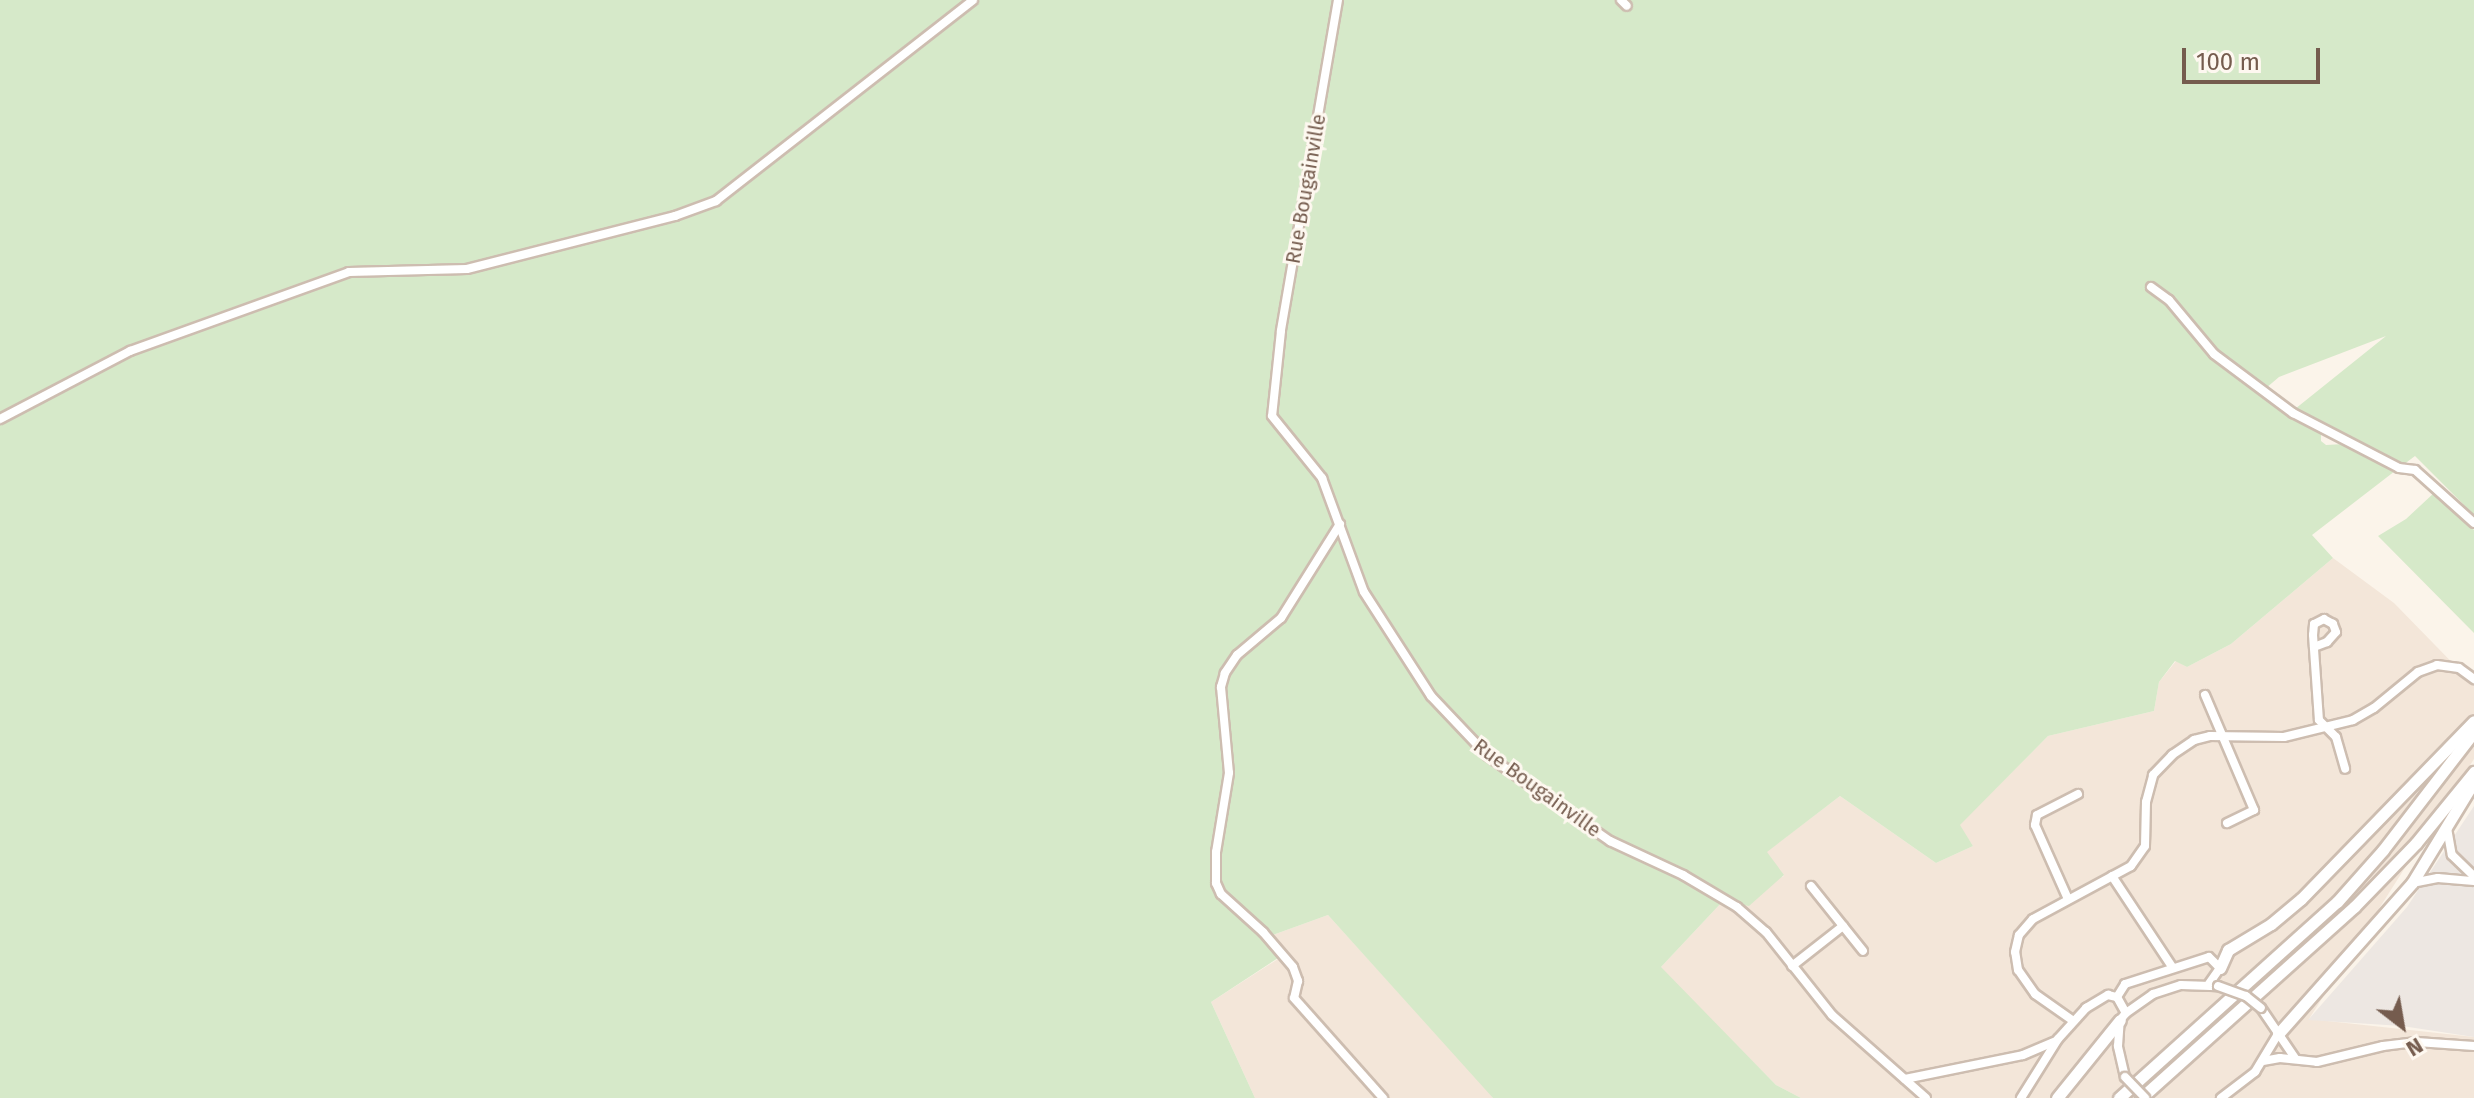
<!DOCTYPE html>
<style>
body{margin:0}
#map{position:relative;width:2474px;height:1098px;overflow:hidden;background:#fbf4ea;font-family:"Fira Sans",sans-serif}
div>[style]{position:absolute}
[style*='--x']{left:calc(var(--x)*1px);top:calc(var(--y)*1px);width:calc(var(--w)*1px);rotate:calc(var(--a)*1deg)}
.residential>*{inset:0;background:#f3e6d9}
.industrial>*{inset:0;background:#ede7e2}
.green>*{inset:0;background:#d6e9c9}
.roads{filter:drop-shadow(2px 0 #cdbdb0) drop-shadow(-2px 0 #cdbdb0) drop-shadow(0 2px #cdbdb0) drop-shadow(0 -2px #cdbdb0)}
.street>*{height:8px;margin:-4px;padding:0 4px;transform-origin:4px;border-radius:4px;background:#fff}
.secondary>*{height:11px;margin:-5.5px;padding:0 5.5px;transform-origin:5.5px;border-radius:5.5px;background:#fff}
.bridges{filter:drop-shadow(2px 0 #cdbdb0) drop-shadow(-2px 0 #cdbdb0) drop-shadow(0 2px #cdbdb0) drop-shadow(0 -2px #cdbdb0)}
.street-bridge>*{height:8px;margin:-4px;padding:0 4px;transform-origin:4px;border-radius:4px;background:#fff}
span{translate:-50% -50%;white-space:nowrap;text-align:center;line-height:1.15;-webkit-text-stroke:6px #fef8f0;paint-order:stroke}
.street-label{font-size:20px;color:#755c4e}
.north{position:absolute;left:2362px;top:986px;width:80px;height:80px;-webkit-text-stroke:6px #fef8f0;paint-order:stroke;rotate:149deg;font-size:22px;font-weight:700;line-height:32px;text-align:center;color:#755c4e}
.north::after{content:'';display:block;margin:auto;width:28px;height:36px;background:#755c4e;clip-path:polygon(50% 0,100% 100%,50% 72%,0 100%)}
.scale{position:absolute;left:2182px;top:48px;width:138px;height:36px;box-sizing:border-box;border:4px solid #755c4e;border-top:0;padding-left:10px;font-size:24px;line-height:28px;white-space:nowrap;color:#755c4e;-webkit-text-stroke:6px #fef8f0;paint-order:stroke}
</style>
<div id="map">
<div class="residential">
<div style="clip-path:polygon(2333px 558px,2394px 603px,2474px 685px,2474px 759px,2309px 1019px,2474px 1037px,2474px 1098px,1801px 1098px,1776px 1085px,1660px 968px,1723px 901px,1784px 876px,1766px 852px,1840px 796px,1936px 863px,1973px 846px,1959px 825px,2048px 736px,2154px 711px,2159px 682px,2176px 661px,2187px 667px,2231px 644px)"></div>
<div style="clip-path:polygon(1328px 915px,1488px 1091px,1493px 1098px,1255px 1098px,1211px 1002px,1278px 959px,1270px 936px)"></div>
</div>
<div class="industrial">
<div style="clip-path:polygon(2474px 806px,2474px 1037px,2402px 1026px,2308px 1020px,2407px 907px)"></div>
</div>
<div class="green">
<div style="clip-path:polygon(0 0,2474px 0,2474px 515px,2415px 456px,2403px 465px,2295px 409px,2386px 336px,2279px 377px,2259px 394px,2321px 432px,2321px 441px,2326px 445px,2344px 444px,2395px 471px,2312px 535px,2333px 558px,2231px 644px,2187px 667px,2175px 661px,2159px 682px,2154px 711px,2048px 736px,1960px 825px,1973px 846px,1936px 863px,1840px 796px,1767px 852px,1784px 875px,1749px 906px,1723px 901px,1661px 967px,1776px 1085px,1801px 1098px,1493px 1098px,1328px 915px,1270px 936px,1278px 958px,1211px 1002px,1255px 1098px,0 1098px)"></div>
<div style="clip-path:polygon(2435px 492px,2474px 530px,2474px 633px,2378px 536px,2406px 519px)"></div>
</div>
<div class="roads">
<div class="street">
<div style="--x:1338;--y:0;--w:336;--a:99.8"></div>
<div style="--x:1281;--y:331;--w:85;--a:96"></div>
<div style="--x:1272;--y:416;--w:80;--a:51.1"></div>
<div style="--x:1322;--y:478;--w:121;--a:69.8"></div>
<div style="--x:1364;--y:592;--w:124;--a:57.2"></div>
<div style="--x:1431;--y:696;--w:83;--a:46.5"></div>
<div style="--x:1488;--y:756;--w:149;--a:34.9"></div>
<div style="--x:1610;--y:841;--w:81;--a:25"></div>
<div style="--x:1683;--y:875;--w:63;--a:30.7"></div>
<div style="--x:1737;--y:907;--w:38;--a:41"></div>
<div style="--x:1766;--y:932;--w:106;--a:51.5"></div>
<div style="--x:1832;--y:1015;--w:125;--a:41.4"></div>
<div style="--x:1621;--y:0;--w:8;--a:45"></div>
<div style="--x:2151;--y:287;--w:22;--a:36"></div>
<div style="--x:2169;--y:300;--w:70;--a:50.2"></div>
<div style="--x:2214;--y:354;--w:99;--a:36.8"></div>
<div style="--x:2293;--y:413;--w:119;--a:27.4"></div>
<div style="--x:2399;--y:468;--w:16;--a:7"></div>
<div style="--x:2415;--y:470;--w:79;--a:41.9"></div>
<div style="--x:0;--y:419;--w:147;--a:-27.6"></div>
<div style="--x:130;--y:351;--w:233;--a:-19.8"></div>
<div style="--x:349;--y:272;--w:118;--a:-1.5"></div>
<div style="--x:467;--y:269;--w:215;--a:-14.3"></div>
<div style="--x:675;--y:216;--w:44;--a:-20.1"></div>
<div style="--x:716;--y:201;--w:326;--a:-38"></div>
<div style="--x:1340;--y:524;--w:111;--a:122.1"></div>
<div style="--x:1281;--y:618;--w:57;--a:139.9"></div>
<div style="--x:1237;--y:655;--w:22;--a:124"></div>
<div style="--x:1225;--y:673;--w:15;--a:106"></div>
<div style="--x:1221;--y:687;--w:86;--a:84.7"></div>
<div style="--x:1229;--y:773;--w:80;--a:99.3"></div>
<div style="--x:1216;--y:852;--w:31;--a:90"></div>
<div style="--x:1216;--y:883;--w:12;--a:66"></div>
<div style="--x:1221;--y:894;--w:57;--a:42.1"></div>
<div style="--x:1263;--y:932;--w:46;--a:49.4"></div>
<div style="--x:1293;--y:967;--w:15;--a:70"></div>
<div style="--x:1298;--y:981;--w:17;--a:103"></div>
<div style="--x:1294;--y:998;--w:134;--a:48.3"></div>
<div style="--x:2314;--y:647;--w:14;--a:-21"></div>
<div style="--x:2327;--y:642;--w:13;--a:-48"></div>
<div style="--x:2336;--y:632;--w:9;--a:-111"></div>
<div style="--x:2333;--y:624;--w:10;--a:-151"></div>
<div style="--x:2324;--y:619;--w:11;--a:153"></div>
<div style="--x:2314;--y:624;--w:11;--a:95"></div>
<div style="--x:2313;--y:635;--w:85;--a:86"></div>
<div style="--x:2319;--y:720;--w:24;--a:45"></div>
<div style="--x:2336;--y:737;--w:33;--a:74"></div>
<div style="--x:2205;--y:695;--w:125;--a:66.9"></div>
<div style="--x:2254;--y:810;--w:30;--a:154"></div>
<div style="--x:2447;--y:828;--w:27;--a:80"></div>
<div style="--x:2452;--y:855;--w:30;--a:44"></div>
<div style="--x:2112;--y:876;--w:110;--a:56.5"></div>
<div style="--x:2412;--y:883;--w:26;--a:-11"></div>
<div style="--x:2438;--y:878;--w:36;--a:5"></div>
<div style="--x:1811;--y:886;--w:83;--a:51.3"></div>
<div style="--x:2068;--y:899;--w:81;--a:-114"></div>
<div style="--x:2035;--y:825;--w:10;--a:-79"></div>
<div style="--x:2037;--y:815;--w:46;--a:-27.1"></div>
<div style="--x:1792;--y:966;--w:65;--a:-38.1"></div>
<div style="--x:2117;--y:997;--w:15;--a:-58"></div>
<div style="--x:2125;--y:984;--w:88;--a:-17.8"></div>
<div style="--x:2209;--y:957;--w:16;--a:45"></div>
<div style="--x:2220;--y:968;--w:19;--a:125"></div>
<div style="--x:2261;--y:1008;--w:60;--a:55.8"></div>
<div style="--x:2072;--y:1020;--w:45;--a:-144.9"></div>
<div style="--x:2035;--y:994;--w:29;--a:-125"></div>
<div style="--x:2018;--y:970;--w:18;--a:-99"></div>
<div style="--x:2015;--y:952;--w:17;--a:-77"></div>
<div style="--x:2019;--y:935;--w:21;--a:-49"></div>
<div style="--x:2033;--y:919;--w:111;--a:-28.4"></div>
<div style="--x:2131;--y:866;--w:24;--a:-55"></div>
<div style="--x:2145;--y:846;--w:44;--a:-88.7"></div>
<div style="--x:2146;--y:802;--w:28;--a:-75"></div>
<div style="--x:2153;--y:775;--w:28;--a:-46"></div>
<div style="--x:2172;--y:755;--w:27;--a:-34"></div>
<div style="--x:2194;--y:740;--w:16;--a:-14"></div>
<div style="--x:2210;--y:736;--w:74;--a:0.8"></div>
<div style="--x:2284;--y:737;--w:71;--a:-13.8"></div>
<div style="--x:2353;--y:720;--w:24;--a:-30"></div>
<div style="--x:2374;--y:708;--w:57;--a:-39.3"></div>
<div style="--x:2418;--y:672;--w:20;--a:-20"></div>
<div style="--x:2437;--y:665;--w:22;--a:8"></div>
<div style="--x:2459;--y:668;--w:19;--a:36"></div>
<div style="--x:2263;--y:1061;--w:17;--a:-10"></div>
<div style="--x:2280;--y:1058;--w:37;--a:6"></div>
<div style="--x:2317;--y:1062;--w:68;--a:-13.6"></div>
<div style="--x:2383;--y:1046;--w:34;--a:-7"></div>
<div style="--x:2417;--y:1042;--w:57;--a:4"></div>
<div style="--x:2125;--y:1077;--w:32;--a:-103"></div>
<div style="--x:2118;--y:1046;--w:26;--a:-86"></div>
<div style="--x:2120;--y:1020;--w:9;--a:-49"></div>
<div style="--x:2126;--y:1013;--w:33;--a:-35"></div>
<div style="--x:2153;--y:994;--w:29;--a:-18"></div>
<div style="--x:2181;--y:985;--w:37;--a:2"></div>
<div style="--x:1905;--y:1079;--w:120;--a:-11.5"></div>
<div style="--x:2023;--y:1055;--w:36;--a:-23"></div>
<div style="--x:2021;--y:1098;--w:70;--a:-57.9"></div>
<div style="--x:2058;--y:1039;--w:42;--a:-47.9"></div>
<div style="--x:2086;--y:1008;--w:26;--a:-31"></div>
<div style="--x:2108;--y:995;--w:9;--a:13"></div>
<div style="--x:2117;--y:997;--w:18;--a:61"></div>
<div style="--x:2221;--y:1098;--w:43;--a:-37.4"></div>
<div style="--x:2255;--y:1072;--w:44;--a:-58.8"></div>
</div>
<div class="secondary">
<div style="--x:2220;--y:968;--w:20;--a:-66"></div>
<div style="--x:2228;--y:950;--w:50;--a:-31.2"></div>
<div style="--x:2271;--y:924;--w:39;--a:-40"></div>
<div style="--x:2301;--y:899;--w:248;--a:-45.8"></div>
<div style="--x:2278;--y:1034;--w:202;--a:-48.4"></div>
<div style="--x:2412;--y:883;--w:117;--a:-58.6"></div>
<div style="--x:2057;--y:1098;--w:100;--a:-51.1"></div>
<div style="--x:2119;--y:1098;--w:293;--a:-42"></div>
<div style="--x:2337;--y:902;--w:69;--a:-48.5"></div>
<div style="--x:2383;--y:850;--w:149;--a:-52.4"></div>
<div style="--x:2141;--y:1098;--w:286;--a:-41.9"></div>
<div style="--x:2354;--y:907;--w:89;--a:-45.9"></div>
<div style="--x:2416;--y:843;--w:92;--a:-50.8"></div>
</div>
</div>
<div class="bridges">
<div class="street-bridge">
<div style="--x:2218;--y:986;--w:30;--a:20"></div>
<div style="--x:2246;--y:996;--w:19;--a:39"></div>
<div style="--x:2125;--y:1077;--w:29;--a:46"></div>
</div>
</div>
<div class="street-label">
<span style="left:1306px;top:189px;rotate:-80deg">Rue Bougainville</span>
<span style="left:1537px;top:788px;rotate:36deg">Rue Bougainville</span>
</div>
<div class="north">N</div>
<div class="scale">100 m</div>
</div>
